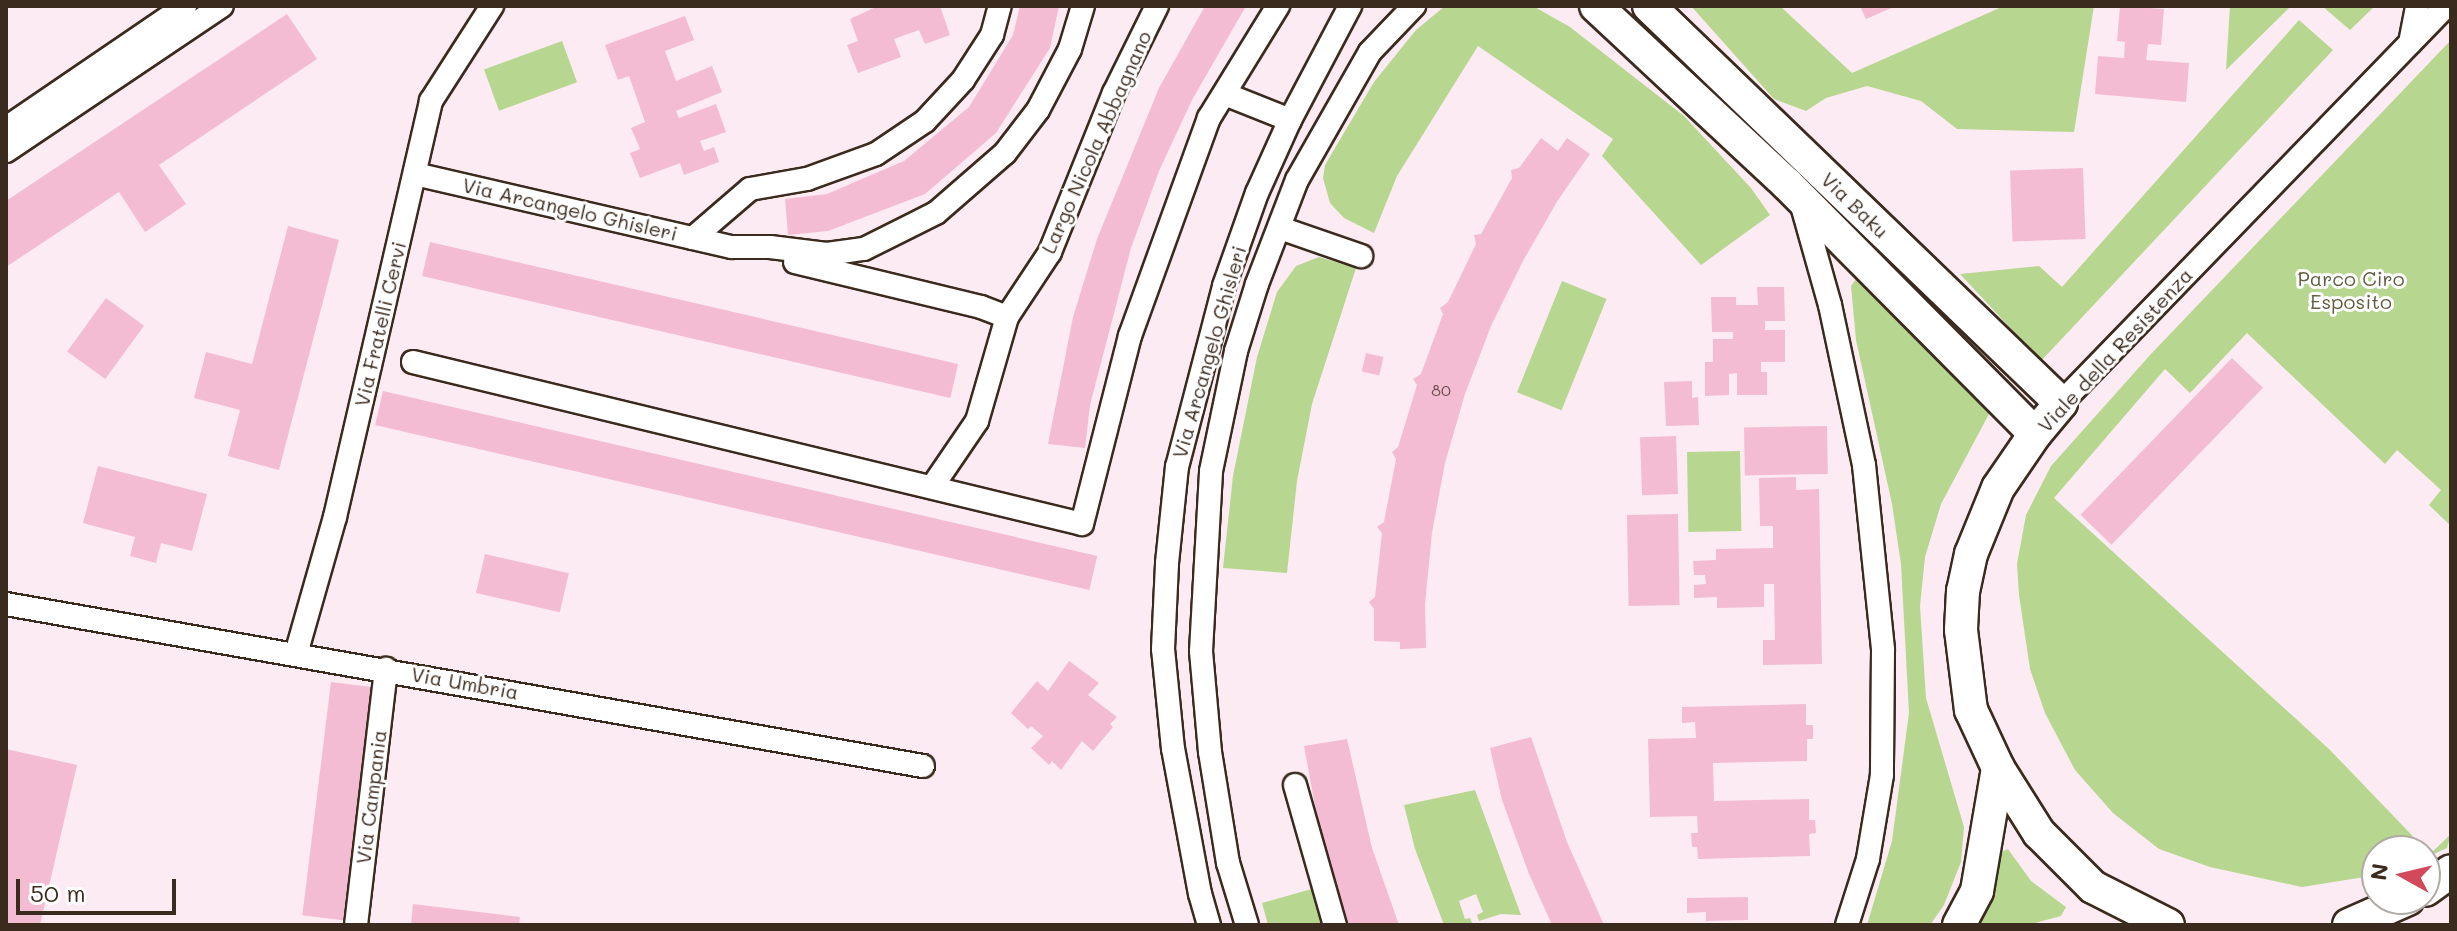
<!DOCTYPE html>
<style>
body{margin:0}
#map{position:relative;width:2457px;height:931px;overflow:hidden;background:#fcebf2;font-family:Mali,sans-serif}
div>[style]{position:absolute}
[style*='--x']{left:calc(var(--x)*1px);top:calc(var(--y)*1px);width:calc(var(--w)*1px);rotate:calc(var(--a)*1deg)}
.green>*{inset:0;background:#b7d68f;transform-origin:0 0}
.building>*{inset:0;background:#f4bcd2;transform-origin:0 0}
.roads{filter:drop-shadow(2px 0 #3b2a1e) drop-shadow(-2px 0 #3b2a1e) drop-shadow(0 2px #3b2a1e) drop-shadow(0 -2px #3b2a1e)}
.street>*{height:22px;margin:-11px;padding:0 11px;transform-origin:11px;border-radius:11px;background:#fff}
.secondary>*{height:32px;margin:-16px;padding:0 16px;transform-origin:16px;border-radius:16px;background:#fff}
span{translate:-50% -50%;white-space:nowrap;text-align:center;line-height:1.15;-webkit-text-stroke:6px #fff;paint-order:stroke}
.number-label{font-size:16px;color:#694e4b}
.number-label span{-webkit-text-stroke-width:0}
.street-label{font-size:20px;color:#3b2a1e}
.park-label{font-size:20px;color:#605e40}
.frame{position:absolute;inset:0;border:8px solid #3b2a1e;pointer-events:none}
.north{position:absolute;left:2361px;top:835px;width:80px;height:80px;box-sizing:border-box;background:#fff;border:2px solid #b1aaa5;border-radius:50%;rotate:278deg;font-size:22px;font-weight:700;line-height:32px;text-align:center;color:#3b2a1e}
.north::after{content:'';display:block;margin:auto;width:28px;height:36px;background:#d1495b;clip-path:polygon(50% 0,100% 100%,50% 72%,0 100%)}
.scale{position:absolute;left:16px;top:879px;width:160px;height:36px;box-sizing:border-box;border:4px solid #3b2a1e;border-top:0;padding-left:10px;font-size:24px;line-height:28px;white-space:nowrap;color:#3b2a1e;-webkit-text-stroke:6px #fff;paint-order:stroke}
</style>
<div id="map">
<div class="green">
<div style="clip-path:polygon(1445px 6px,1533px 6px,1570px 27px,1684px 116px,1751px 188px,1770px 215px,1701px 265px,1602px 156px,1613px 139px,1478px 46px,1397px 176px,1374px 233px,1344px 218px,1330px 203px,1323px 178px,1325px 165px,1374px 82px,1416px 30px)"></div>
<div style="clip-path:polygon(1691px 6px,1780px 6px,1852px 73px,2004px 6px,2094px 6px,2074px 132px,1957px 129px,1921px 101px,1867px 86px,1826px 98px,1806px 111px,1774px 99px)"></div>
<div style="clip-path:polygon(2230px 6px,2291px 6px,2226px 70px)"></div>
<div style="clip-path:polygon(2322px 6px,2375px 6px,2350px 30px)"></div>
<div style="clip-path:polygon(2299px 20px,2333px 50px,2041px 361px,1960px 274px,2039px 266px,2062px 287px)"></div>
<div style="clip-path:polygon(2451px 40px,2451px 526px,2429px 505px,2441px 490px,2397px 450px,2385px 464px,2247px 333px,2190px 393px,2165px 369px,2054px 498px,2330px 750px,2430px 854px,2451px 834px,2447px 848px,2425px 858px,2425px 851px,2377px 851px,2377px 875px,2302px 887px,2210px 867px,2159px 849px,2113px 813px,2075px 770px,2045px 713px,2030px 669px,2019px 595px,2017px 564px,2026px 515px,2051px 466px,2151px 354px)"></div>
<div style="left:562px;top:41px;width:44px;height:83px;rotate:70deg"></div>
<div style="clip-path:polygon(1319px 257px,1356px 268px,1312px 404px,1297px 481px,1287px 573px,1223px 568px,1233px 476px,1257px 357px,1277px 292px,1296px 266px)"></div>
<div style="clip-path:polygon(1858px 276px,1989px 414px,1941px 504px,1925px 557px,1920px 606px,1926px 698px,1964px 827px,1961px 862px,1944px 905px,1930px 925px,1867px 925px,1892px 841px,1909px 713px,1901px 564px,1892px 504px,1856px 340px,1851px 286px)"></div>
<div style="left:1562px;top:281px;width:48px;height:120px;rotate:22deg"></div>
<div style="left:1740px;top:451px;width:80px;height:53px;rotate:89deg"></div>
<div style="clip-path:polygon(1475px 790px,1521px 915px,1501px 914px,1479px 921px,1477px 915px,1483px 912px,1476px 894px,1459px 901px,1465px 919px,1470px 918px,1473px 925px,1444px 925px,1415px 849px,1404px 805px)"></div>
<div style="clip-path:polygon(2008px 849px,2031px 881px,2066px 907px,2061px 916px,2027px 925px,1975px 925px,1999px 853px)"></div>
<div style="clip-path:polygon(1315px 888px,1329px 925px,1268px 925px,1262px 903px)"></div>
</div>
<div class="building">
<div style="clip-path:polygon(878px 6px,940px 6px,950px 35px,925px 44px,919px 30px,894px 39px,901px 57px,858px 73px,847px 45px,858px 41px,850px 19px)"></div>
<div style="clip-path:polygon(1020px 6px,1059px 6px,1050px 48px,996px 133px,925px 194px,828px 231px,788px 235px,785px 199px,827px 194px,904px 161px,969px 107px,1013px 35px)"></div>
<div style="clip-path:polygon(1205px 6px,1246px 6px,1192px 100px,1159px 171px,1131px 248px,1090px 405px,1085px 448px,1048px 444px,1073px 317px,1097px 239px,1159px 88px)"></div>
<div style="clip-path:polygon(1860px 6px,1896px 6px,1866px 19px)"></div>
<div style="clip-path:polygon(2120px 6px,2164px 9px,2161px 45px,2148px 44px,2146px 60px,2189px 63px,2186px 102px,2095px 94px,2098px 56px,2124px 58px,2125px 42px,2117px 41px)"></div>
<div style="clip-path:polygon(287px 14px,317px 59px,159px 165px,186px 204px,145px 232px,119px 192px,6px 267px,6px 201px)"></div>
<div style="clip-path:polygon(685px 16px,694px 40px,665px 51px,676px 81px,712px 66px,722px 92px,676px 111px,679px 118px,716px 104px,726px 132px,700px 141px,704px 151px,714px 147px,719px 162px,684px 175px,680px 163px,640px 178px,630px 153px,640px 149px,631px 128px,645px 122px,629px 76px,618px 80px,605px 45px)"></div>
<div style="clip-path:polygon(1541px 138px,1558px 151px,1567px 138px,1590px 154px,1558px 200px,1523px 261px,1491px 326px,1465px 394px,1445px 463px,1432px 533px,1425px 604px,1426px 648px,1400px 649px,1400px 642px,1374px 641px,1374px 609px,1369px 602px,1375px 597px,1382px 533px,1377px 527px,1384px 522px,1396px 459px,1392px 452px,1398px 447px,1417px 385px,1413px 379px,1421px 374px,1443px 314px,1440px 308px,1448px 302px,1476px 244px,1474px 235px,1481px 234px,1512px 178px,1511px 170px,1519px 168px)"></div>
<div style="left:2083px;top:168px;width:71px;height:73px;rotate:88deg"></div>
<div style="clip-path:polygon(288px 226px,339px 240px,279px 470px,228px 456px,240px 410px,194px 398px,206px 352px,252px 364px)"></div>
<div style="left:430px;top:242px;width:542px;height:35px;rotate:13deg"></div>
<div style="clip-path:polygon(1757px 287px,1784px 287px,1785px 321px,1765px 321px,1765px 330px,1785px 330px,1785px 362px,1761px 362px,1761px 372px,1767px 372px,1767px 395px,1737px 395px,1737px 373px,1729px 374px,1729px 395px,1705px 396px,1705px 362px,1713px 362px,1713px 339px,1733px 339px,1733px 332px,1712px 332px,1711px 297px,1736px 297px,1736px 305px,1758px 305px)"></div>
<div style="left:106px;top:298px;width:47px;height:66px;rotate:36deg"></div>
<div style="left:1366px;top:353px;width:18px;height:19px;rotate:13deg"></div>
<div style="left:2232px;top:358px;width:43px;height:218px;rotate:44deg"></div>
<div style="clip-path:polygon(1692px 381px,1692px 398px,1698px 397px,1699px 425px,1666px 426px,1664px 382px)"></div>
<div style="left:383px;top:391px;width:733px;height:35px;rotate:13deg"></div>
<div style="left:1827px;top:426px;width:48px;height:83px;rotate:89deg"></div>
<div style="left:1676px;top:436px;width:58px;height:36px;rotate:88deg"></div>
<div style="clip-path:polygon(98px 466px,207px 494px,192px 551px,161px 543px,156px 563px,130px 556px,135px 537px,83px 523px)"></div>
<div style="clip-path:polygon(1796px 477px,1796px 490px,1819px 489px,1822px 664px,1763px 665px,1763px 640px,1775px 640px,1774px 584px,1764px 584px,1764px 607px,1717px 608px,1717px 597px,1694px 598px,1694px 585px,1706px 584px,1705px 575px,1694px 575px,1693px 561px,1716px 560px,1716px 549px,1773px 548px,1773px 526px,1760px 526px,1759px 478px)"></div>
<div style="left:1678px;top:514px;width:91px;height:51px;rotate:89deg"></div>
<div style="left:485px;top:554px;width:86px;height:40px;rotate:13deg"></div>
<div style="clip-path:polygon(1069px 661px,1099px 683px,1088px 695px,1117px 717px,1110px 724px,1113px 727px,1093px 751px,1082px 741px,1061px 770px,1052px 761px,1049px 765px,1031px 748px,1043px 736px,1031px 726px,1028px 729px,1011px 713px,1037px 681px,1048px 691px)"></div>
<div style="left:331px;top:682px;width:41px;height:235px;rotate:7deg"></div>
<div style="clip-path:polygon(1806px 704px,1806px 725px,1813px 725px,1813px 739px,1807px 739px,1807px 761px,1713px 763px,1714px 801px,1809px 799px,1809px 820px,1815px 820px,1816px 833px,1809px 834px,1810px 856px,1698px 859px,1697px 847px,1692px 847px,1691px 833px,1698px 833px,1697px 816px,1650px 817px,1648px 739px,1696px 738px,1695px 722px,1682px 723px,1682px 707px)"></div>
<div style="clip-path:polygon(1531px 737px,1567px 842px,1604px 925px,1552px 925px,1529px 874px,1502px 800px,1490px 748px)"></div>
<div style="clip-path:polygon(1347px 739px,1372px 848px,1399px 925px,1349px 925px,1322px 844px,1304px 746px)"></div>
<div style="clip-path:polygon(6px 749px,77px 765px,40px 925px,6px 925px)"></div>
<div style="clip-path:polygon(1748px 897px,1748px 920px,1706px 921px,1706px 912px,1687px 913px,1687px 898px)"></div>
<div style="clip-path:polygon(413px 904px,520px 917px,519px 925px,411px 925px)"></div>
</div>
<div class="roads">
<div class="street">
<div style="--x:2410;--y:43;--w:38;--a:-79"></div>
<div style="--x:1225;--y:94;--w:70;--a:21.8"></div>
<div style="--x:6;--y:128;--w:217;--a:-34.3"></div>
<div style="--x:6;--y:151;--w:260;--a:-33.9"></div>
<div style="--x:415;--y:174;--w:325;--a:13"></div>
<div style="--x:732;--y:247;--w:38;--a:0"></div>
<div style="--x:770;--y:247;--w:57;--a:7"></div>
<div style="--x:827;--y:254;--w:37;--a:-8"></div>
<div style="--x:864;--y:249;--w:80;--a:-26.6"></div>
<div style="--x:936;--y:213;--w:91;--a:-41"></div>
<div style="--x:1005;--y:153;--w:54;--a:-52.5"></div>
<div style="--x:1038;--y:110;--w:69;--a:-62.3"></div>
<div style="--x:1070;--y:49;--w:45;--a:-73.2"></div>
<div style="--x:1801;--y:202;--w:107;--a:74.3"></div>
<div style="--x:1830;--y:305;--w:164;--a:78"></div>
<div style="--x:1864;--y:465;--w:186;--a:84.1"></div>
<div style="--x:1883;--y:650;--w:125;--a:90.5"></div>
<div style="--x:1882;--y:775;--w:85;--a:99.5"></div>
<div style="--x:1868;--y:859;--w:69;--a:107.7"></div>
<div style="--x:1280;--y:228;--w:86;--a:19.1"></div>
<div style="--x:693;--y:238;--w:75;--a:-40.7"></div>
<div style="--x:750;--y:189;--w:58;--a:-10"></div>
<div style="--x:807;--y:179;--w:73;--a:-19.9"></div>
<div style="--x:876;--y:154;--w:59;--a:-34"></div>
<div style="--x:925;--y:121;--w:56;--a:-47.2"></div>
<div style="--x:963;--y:80;--w:54;--a:-57.2"></div>
<div style="--x:992;--y:35;--w:30;--a:-75"></div>
<div style="--x:795;--y:262;--w:191;--a:13.6"></div>
<div style="--x:981;--y:307;--w:28;--a:21"></div>
<div style="--x:413;--y:362;--w:688;--a:13.61"></div>
<div style="--x:1082;--y:524;--w:194;--a:-75.7"></div>
<div style="--x:1130;--y:336;--w:232;--a:-70.1"></div>
<div style="--x:1209;--y:118;--w:132;--a:-58.4"></div>
<div style="--x:2061;--y:403;--w:553;--a:-45.88"></div>
<div style="--x:932;--y:487;--w:80;--a:-55.7"></div>
<div style="--x:977;--y:421;--w:108;--a:-73.9"></div>
<div style="--x:1007;--y:317;--w:78;--a:-56.5"></div>
<div style="--x:1050;--y:252;--w:171;--a:-68.1"></div>
<div style="--x:1114;--y:93;--w:97;--a:-63.7"></div>
<div style="--x:6;--y:604;--w:931;--a:10.02"></div>
<div style="--x:296;--y:654;--w:142;--a:-74.1"></div>
<div style="--x:335;--y:517;--w:427;--a:-77"></div>
<div style="--x:431;--y:101;--w:113;--a:-57.3"></div>
<div style="--x:1295;--y:785;--w:146;--a:74.1"></div>
<div style="--x:356;--y:925;--w:258;--a:-83.3"></div>
<div style="--x:1209;--y:925;--w:32;--a:-106"></div>
<div style="--x:1200;--y:894;--w:147;--a:-100.5"></div>
<div style="--x:1173;--y:749;--w:100;--a:-95.7"></div>
<div style="--x:1163;--y:649;--w:86;--a:-87.3"></div>
<div style="--x:1167;--y:563;--w:97;--a:-84.1"></div>
<div style="--x:1177;--y:467;--w:187;--a:-75.4"></div>
<div style="--x:1224;--y:286;--w:99;--a:-70.5"></div>
<div style="--x:1257;--y:193;--w:80;--a:-65.7"></div>
<div style="--x:1290;--y:120;--w:129;--a:-62.2"></div>
<div style="--x:1247;--y:925;--w:65;--a:-107"></div>
<div style="--x:1228;--y:863;--w:112;--a:-99.2"></div>
<div style="--x:1210;--y:752;--w:101;--a:-95.1"></div>
<div style="--x:1201;--y:651;--w:180;--a:-86.8"></div>
<div style="--x:1211;--y:471;--w:123;--a:-78.2"></div>
<div style="--x:1236;--y:351;--w:70;--a:-72.6"></div>
<div style="--x:1257;--y:284;--w:111;--a:-69"></div>
<div style="--x:1297;--y:180;--w:147;--a:-60.3"></div>
<div style="--x:1370;--y:52;--w:64;--a:-46.3"></div>
</div>
<div class="secondary">
<div style="--x:1596;--y:6;--w:261;--a:43"></div>
<div style="--x:1787;--y:184;--w:352;--a:45.2"></div>
<div style="--x:1649;--y:6;--w:572;--a:43.94"></div>
<div style="--x:2061;--y:403;--w:40;--a:130"></div>
<div style="--x:2035;--y:434;--w:65;--a:124.4"></div>
<div style="--x:1998;--y:488;--w:71;--a:112.2"></div>
<div style="--x:1971;--y:554;--w:38;--a:102"></div>
<div style="--x:1963;--y:591;--w:39;--a:93"></div>
<div style="--x:1961;--y:630;--w:81;--a:82.9"></div>
<div style="--x:1971;--y:710;--w:64;--a:65"></div>
<div style="--x:1998;--y:768;--w:77;--a:57.8"></div>
<div style="--x:2039;--y:833;--w:76;--a:45"></div>
<div style="--x:2093;--y:887;--w:84;--a:26.9"></div>
<div style="--x:2425;--y:890;--w:32;--a:-36"></div>
<div style="--x:1959;--y:925;--w:38;--a:-62"></div>
<div style="--x:1977;--y:891;--w:125;--a:-80.3"></div>
<div style="--x:2349;--y:925;--w:64;--a:-23.8"></div>
</div>
</div>
<div class="number-label">
<span style="left:1441px;top:390px">80</span>
</div>
<div class="street-label">
<span style="left:1096px;top:142px;rotate:-66deg">Largo Nicola Abbagnano</span>
<span style="left:1855px;top:205px;rotate:44deg">Via Baku</span>
<span style="left:570px;top:209px;rotate:13deg">Via Arcangelo Ghisleri</span>
<span style="left:380px;top:324px;rotate:-77deg">Via Fratelli Cervi</span>
<span style="left:2115px;top:350px;rotate:-47deg">Viale della Resistenza</span>
<span style="left:1209px;top:352px;rotate:-74deg">Via Arcangelo Ghisleri</span>
<span style="left:465px;top:683px;rotate:10deg">Via Umbria</span>
<span style="left:371px;top:797px;rotate:-83deg">Via Campania</span>
</div>
<div class="park-label">
<span style="left:2351px;top:290px">Parco Ciro<br>Esposito</span>
</div>
<div class="frame"></div>
<div class="north">N</div>
<div class="scale">50 m</div>
</div>
